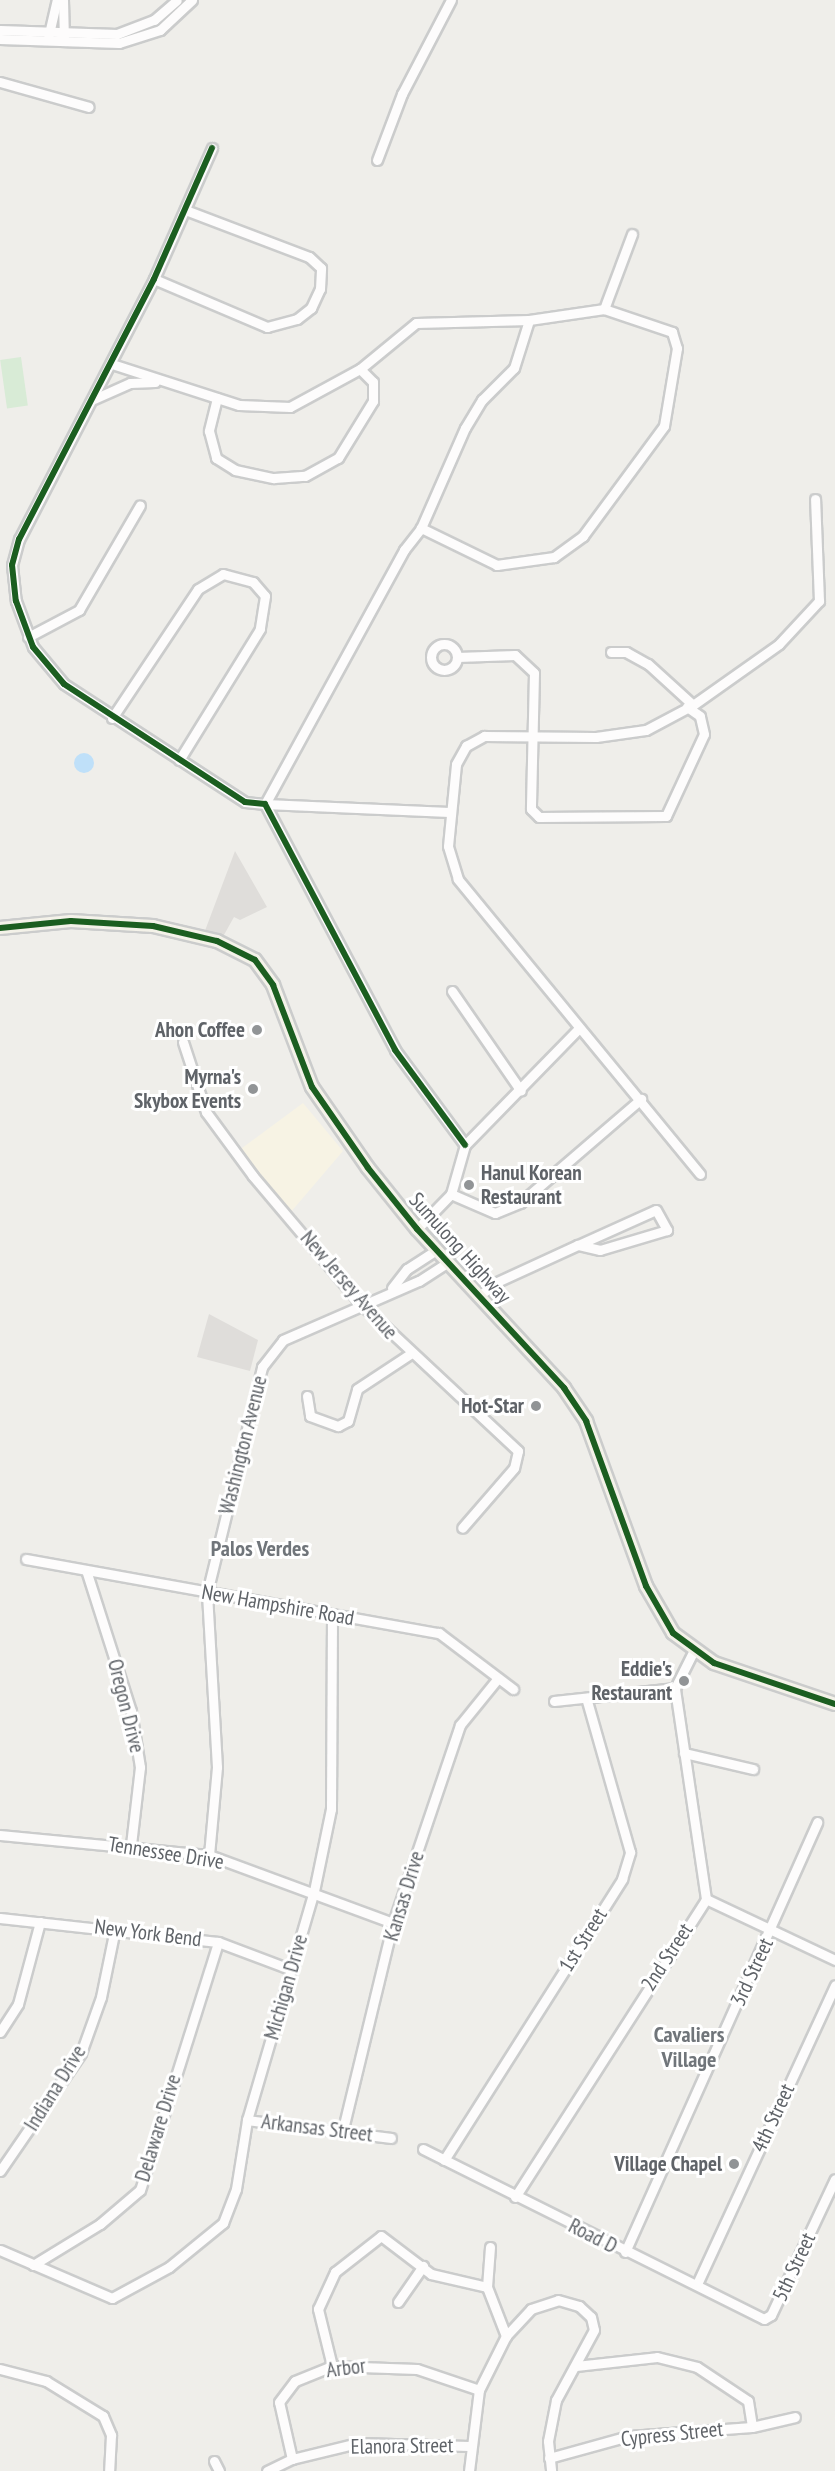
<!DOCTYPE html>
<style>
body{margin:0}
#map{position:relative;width:835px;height:2471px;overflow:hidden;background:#efeeea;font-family:"PT Sans Narrow",sans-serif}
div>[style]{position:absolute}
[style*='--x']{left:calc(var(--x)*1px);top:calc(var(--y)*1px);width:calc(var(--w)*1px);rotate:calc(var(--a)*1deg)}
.commercial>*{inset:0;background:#f7f3e4}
.industrial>*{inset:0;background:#dfddda}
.green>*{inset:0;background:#d8ebd6;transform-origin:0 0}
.water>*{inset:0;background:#bfe0f9}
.round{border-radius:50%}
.roads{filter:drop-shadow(2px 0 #cbcccc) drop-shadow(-2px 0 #cbcccc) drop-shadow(0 2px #cbcccc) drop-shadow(0 -2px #cbcccc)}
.minor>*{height:9px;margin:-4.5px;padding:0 4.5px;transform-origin:4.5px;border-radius:4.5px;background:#fdfcfc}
.minor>.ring{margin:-4.5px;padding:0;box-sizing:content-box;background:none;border:9px solid #fdfcfc;border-radius:50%}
.major>*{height:12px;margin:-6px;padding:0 6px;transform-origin:6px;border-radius:6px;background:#f4f2e9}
.cycleway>*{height:6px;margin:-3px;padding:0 3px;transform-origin:3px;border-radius:3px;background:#1b5e20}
.dots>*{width:16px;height:16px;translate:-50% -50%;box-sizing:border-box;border:3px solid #fff;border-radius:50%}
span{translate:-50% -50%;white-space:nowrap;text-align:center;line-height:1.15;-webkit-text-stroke:6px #fff;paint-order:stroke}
.poi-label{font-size:21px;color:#5f6368;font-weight:700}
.right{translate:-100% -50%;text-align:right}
.left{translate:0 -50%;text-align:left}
.street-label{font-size:21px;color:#5f6368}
.neighbourhood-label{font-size:22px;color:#70757a;font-weight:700}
</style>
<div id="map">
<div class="commercial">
<div style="clip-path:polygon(303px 1103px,343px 1151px,290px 1213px,238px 1151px)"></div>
</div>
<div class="industrial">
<div style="clip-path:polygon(235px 851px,267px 907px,240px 920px,234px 917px,220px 942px,203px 936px)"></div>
<div style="clip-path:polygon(209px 1314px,258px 1340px,250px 1371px,197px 1357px)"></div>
</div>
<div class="green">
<div style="left:21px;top:357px;width:49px;height:21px;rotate:82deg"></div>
</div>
<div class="water">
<div class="round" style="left:74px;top:753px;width:20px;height:20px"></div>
</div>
<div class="roads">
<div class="minor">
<div style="--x:63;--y:0;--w:41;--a:88.6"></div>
<div style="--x:0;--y:30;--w:117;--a:2"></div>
<div style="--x:117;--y:34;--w:40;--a:-21"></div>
<div style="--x:154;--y:20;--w:30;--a:-41"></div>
<div style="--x:48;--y:38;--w:39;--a:-77"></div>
<div style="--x:0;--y:39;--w:119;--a:1.9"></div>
<div style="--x:119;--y:43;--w:43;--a:-17.6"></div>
<div style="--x:160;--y:30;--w:44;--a:-43.2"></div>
<div style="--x:0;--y:82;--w:92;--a:15.7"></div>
<div style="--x:212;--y:148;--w:143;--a:113.9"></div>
<div style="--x:154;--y:279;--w:293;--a:117.4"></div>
<div style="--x:19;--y:539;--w:27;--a:105"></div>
<div style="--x:12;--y:565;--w:36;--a:84"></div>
<div style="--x:16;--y:601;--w:49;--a:69.7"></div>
<div style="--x:33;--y:647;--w:48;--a:50"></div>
<div style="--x:64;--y:684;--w:216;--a:33.1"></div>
<div style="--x:245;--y:802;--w:20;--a:6"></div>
<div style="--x:265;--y:804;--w:278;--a:62.1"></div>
<div style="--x:395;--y:1050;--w:118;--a:53.6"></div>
<div style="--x:377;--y:160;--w:71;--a:-69.3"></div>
<div style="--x:402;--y:94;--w:106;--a:-62.5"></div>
<div style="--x:154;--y:279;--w:123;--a:23"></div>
<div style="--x:267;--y:327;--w:31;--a:-15"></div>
<div style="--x:297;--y:319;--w:18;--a:-38"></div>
<div style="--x:311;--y:308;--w:21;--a:-65"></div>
<div style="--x:320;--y:289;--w:21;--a:-87"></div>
<div style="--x:321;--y:268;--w:16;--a:-137"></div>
<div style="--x:309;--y:257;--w:133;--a:-159.2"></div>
<div style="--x:604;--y:309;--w:80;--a:-69.5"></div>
<div style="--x:112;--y:364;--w:133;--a:17.9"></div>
<div style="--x:239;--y:405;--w:51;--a:2.2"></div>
<div style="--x:290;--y:407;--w:80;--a:-28.5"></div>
<div style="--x:360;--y:369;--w:72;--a:-39.4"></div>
<div style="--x:416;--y:323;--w:113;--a:-1.5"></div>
<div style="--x:529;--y:320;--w:76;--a:-8.3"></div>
<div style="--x:604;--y:309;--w:72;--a:18.7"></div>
<div style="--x:672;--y:332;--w:17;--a:73"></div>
<div style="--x:677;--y:348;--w:79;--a:99.5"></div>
<div style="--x:664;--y:426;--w:137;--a:126.4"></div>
<div style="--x:583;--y:536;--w:36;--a:144"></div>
<div style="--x:554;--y:557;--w:58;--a:172"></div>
<div style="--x:497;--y:565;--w:85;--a:-154"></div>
<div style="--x:217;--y:398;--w:34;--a:104"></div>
<div style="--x:209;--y:431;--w:28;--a:75"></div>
<div style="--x:216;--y:458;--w:22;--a:32"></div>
<div style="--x:235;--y:470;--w:40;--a:12"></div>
<div style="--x:274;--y:478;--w:31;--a:-4"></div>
<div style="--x:305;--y:476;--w:38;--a:-29"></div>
<div style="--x:338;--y:458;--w:67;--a:-58.4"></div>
<div style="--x:373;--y:401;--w:19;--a:-90"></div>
<div style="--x:373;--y:382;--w:18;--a:-135"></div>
<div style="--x:94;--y:399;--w:39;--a:-24"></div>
<div style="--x:130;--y:383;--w:25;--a:-2"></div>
<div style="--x:28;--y:637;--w:58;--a:-27.9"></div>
<div style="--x:79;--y:610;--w:121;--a:-59.8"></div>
<div class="ring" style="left:431px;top:644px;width:17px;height:17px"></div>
<div style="--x:611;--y:652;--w:15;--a:0"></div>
<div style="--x:626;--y:652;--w:25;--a:29"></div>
<div style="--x:648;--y:664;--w:61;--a:42.3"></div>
<div style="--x:457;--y:657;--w:58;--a:-2"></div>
<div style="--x:515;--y:655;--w:26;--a:43"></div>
<div style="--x:534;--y:673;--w:136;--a:91.3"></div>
<div style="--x:531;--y:809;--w:11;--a:45"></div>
<div style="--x:539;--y:817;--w:127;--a:-0.5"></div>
<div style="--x:666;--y:816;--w:90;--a:-65.1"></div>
<div style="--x:704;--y:734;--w:18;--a:-103"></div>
<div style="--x:700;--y:716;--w:16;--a:-145"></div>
<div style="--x:112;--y:718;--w:155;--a:-56.3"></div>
<div style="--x:198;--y:589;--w:29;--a:-31"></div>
<div style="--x:223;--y:574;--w:31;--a:15"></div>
<div style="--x:253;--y:582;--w:18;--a:49"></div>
<div style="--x:265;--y:596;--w:33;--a:99"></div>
<div style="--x:260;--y:629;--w:154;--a:121.7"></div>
<div style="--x:449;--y:812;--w:184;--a:-177.5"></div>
<div style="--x:265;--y:804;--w:290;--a:-61.3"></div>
<div style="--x:404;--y:550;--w:28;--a:-52"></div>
<div style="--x:421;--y:528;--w:109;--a:-66.3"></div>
<div style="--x:465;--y:428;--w:33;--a:-59"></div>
<div style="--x:482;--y:400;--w:45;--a:-45"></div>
<div style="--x:514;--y:368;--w:50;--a:-72.6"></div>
<div style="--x:452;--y:991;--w:121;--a:55.4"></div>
<div style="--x:183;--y:1042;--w:74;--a:71.8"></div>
<div style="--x:206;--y:1112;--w:79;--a:53.7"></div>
<div style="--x:253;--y:1176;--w:167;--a:49.8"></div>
<div style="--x:361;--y:1304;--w:215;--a:43.1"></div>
<div style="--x:518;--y:1451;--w:17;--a:103"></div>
<div style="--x:514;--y:1468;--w:79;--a:130.9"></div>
<div style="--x:700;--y:1174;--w:382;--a:-129.4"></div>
<div style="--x:458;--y:879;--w:34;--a:-107"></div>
<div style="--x:448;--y:846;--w:82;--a:-84.4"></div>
<div style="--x:456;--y:764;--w:21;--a:-61"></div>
<div style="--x:466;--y:746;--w:21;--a:-29"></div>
<div style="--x:484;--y:736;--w:112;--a:0.5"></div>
<div style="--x:596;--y:737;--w:50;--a:-8"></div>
<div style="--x:646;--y:730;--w:53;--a:-28"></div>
<div style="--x:693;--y:705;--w:105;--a:-35.3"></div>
<div style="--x:779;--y:644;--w:59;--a:-47.1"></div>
<div style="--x:819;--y:601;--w:102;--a:-92.2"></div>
<div style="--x:451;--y:1194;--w:48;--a:23.4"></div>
<div style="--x:495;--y:1213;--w:27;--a:-22"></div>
<div style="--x:520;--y:1203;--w:160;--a:-40.7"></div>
<div style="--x:417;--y:1229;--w:49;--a:-45.8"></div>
<div style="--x:451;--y:1194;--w:51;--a:-74.1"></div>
<div style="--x:465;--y:1145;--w:163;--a:-45.7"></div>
<div style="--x:392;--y:1288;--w:24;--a:-52"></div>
<div style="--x:407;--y:1269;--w:35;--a:-33"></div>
<div style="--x:480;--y:1295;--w:21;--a:-37"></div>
<div style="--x:497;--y:1282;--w:89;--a:-24.6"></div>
<div style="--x:578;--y:1245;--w:85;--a:-24.2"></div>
<div style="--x:656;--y:1210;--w:23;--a:61"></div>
<div style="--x:667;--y:1230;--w:70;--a:163.4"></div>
<div style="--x:600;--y:1250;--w:23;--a:-167"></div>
<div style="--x:307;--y:1396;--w:20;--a:81"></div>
<div style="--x:310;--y:1416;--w:30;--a:20"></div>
<div style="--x:338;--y:1426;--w:11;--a:-27"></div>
<div style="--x:348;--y:1421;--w:33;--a:-74"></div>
<div style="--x:357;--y:1389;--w:64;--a:-33.4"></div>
<div style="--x:26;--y:1559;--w:420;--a:10.2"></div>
<div style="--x:439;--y:1633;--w:93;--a:37.1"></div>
<div style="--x:86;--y:1570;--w:148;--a:72.3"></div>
<div style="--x:131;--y:1711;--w:57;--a:80.9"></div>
<div style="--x:140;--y:1767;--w:79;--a:96.6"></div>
<div style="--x:675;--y:1688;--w:42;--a:-63.4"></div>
<div style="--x:554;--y:1701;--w:122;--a:-6.1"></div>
<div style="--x:684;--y:1753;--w:71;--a:13.1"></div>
<div style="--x:0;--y:1835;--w:210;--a:5.5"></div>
<div style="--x:209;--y:1855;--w:196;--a:20.3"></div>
<div style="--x:209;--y:1855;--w:88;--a:-84.8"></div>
<div style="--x:217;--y:1767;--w:174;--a:-93.3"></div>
<div style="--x:207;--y:1593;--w:233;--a:-76.3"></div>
<div style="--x:262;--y:1367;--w:34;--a:-52"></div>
<div style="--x:283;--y:1340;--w:148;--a:-23.5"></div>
<div style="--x:419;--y:1281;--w:35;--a:-33"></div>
<div style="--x:706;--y:1899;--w:143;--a:25.3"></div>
<div style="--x:0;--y:1918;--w:219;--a:6.3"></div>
<div style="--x:218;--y:1942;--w:77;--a:20.6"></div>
<div style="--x:0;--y:2032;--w:33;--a:-57"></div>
<div style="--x:18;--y:2004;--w:85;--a:-75"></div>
<div style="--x:247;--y:2120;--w:145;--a:7.1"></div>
<div style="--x:343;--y:2129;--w:212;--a:-76.4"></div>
<div style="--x:393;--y:1923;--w:209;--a:-71.3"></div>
<div style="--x:460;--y:1725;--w:60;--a:-51"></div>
<div style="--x:423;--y:2149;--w:381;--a:26.5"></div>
<div style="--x:764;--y:2319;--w:8;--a:-30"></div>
<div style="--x:771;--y:2315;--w:150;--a:-64.8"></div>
<div style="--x:444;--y:2160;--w:333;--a:-57.6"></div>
<div style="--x:622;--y:1879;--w:28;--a:-73"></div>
<div style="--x:630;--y:1852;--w:160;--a:-105.9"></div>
<div style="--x:0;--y:2171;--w:143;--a:-55.5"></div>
<div style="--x:81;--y:2053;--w:59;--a:-70.3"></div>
<div style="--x:101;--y:1997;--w:69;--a:-78.4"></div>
<div style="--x:515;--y:2197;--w:354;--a:-57.3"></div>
<div style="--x:706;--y:1899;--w:213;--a:-98.4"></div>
<div style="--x:490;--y:2247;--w:40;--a:94.3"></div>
<div style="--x:487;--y:2287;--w:53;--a:68.8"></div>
<div style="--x:0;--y:2250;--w:122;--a:23.2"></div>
<div style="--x:112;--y:2298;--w:65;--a:-28.5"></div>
<div style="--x:169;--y:2267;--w:70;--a:-39.2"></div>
<div style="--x:223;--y:2223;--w:36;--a:-69"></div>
<div style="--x:236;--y:2189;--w:70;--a:-80.9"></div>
<div style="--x:247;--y:2120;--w:239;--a:-73.7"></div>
<div style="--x:314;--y:1891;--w:84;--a:-78.3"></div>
<div style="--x:331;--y:1809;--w:195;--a:-89.7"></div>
<div style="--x:625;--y:2252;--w:471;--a:-65.9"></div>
<div style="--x:33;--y:2265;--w:79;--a:-31.5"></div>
<div style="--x:100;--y:2224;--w:52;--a:-40.4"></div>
<div style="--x:140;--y:2190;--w:260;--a:-72.5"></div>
<div style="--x:697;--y:2284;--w:329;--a:-65.2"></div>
<div style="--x:398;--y:2302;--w:44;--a:-55.2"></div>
<div style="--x:332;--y:2366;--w:59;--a:-103.8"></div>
<div style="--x:318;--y:2309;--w:41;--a:-65.3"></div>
<div style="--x:335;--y:2272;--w:58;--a:-38"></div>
<div style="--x:381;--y:2236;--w:63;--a:37.2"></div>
<div style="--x:431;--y:2274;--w:57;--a:13.1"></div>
<div style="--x:576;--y:2366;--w:81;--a:-6.3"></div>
<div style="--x:657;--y:2357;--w:41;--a:14"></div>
<div style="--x:697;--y:2367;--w:61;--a:33.7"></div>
<div style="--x:748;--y:2401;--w:26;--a:81"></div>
<div style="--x:0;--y:2369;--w:48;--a:14.6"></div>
<div style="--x:46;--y:2381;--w:67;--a:31.6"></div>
<div style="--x:103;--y:2416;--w:21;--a:67"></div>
<div style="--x:111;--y:2435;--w:36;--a:93"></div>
<div style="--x:549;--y:2458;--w:83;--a:-15.4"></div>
<div style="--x:629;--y:2436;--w:123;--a:-4.2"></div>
<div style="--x:752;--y:2427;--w:44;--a:-13.1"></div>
<div style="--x:292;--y:2459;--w:58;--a:-102.8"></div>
<div style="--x:279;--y:2402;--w:26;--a:-53"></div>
<div style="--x:295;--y:2381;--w:40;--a:-22"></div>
<div style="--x:332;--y:2366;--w:85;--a:2"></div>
<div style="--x:417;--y:2369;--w:65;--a:18.7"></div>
<div style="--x:214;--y:2461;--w:11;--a:63"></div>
<div style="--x:267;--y:2471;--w:28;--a:-26"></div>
<div style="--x:292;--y:2459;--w:67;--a:-13.8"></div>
<div style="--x:357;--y:2443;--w:112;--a:1.5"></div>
<div style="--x:469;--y:2471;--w:82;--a:-83"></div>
<div style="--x:479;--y:2390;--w:60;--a:-63.4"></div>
<div style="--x:506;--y:2336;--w:37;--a:-47"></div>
<div style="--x:531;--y:2309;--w:28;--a:-18"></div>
<div style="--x:558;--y:2300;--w:22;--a:16"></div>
<div style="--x:579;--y:2306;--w:16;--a:43"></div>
<div style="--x:591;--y:2317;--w:13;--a:77"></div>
<div style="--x:594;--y:2330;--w:80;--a:118.5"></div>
<div style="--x:556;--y:2400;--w:42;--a:101"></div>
<div style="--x:548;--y:2441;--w:30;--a:84"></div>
</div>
<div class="major">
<div style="--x:0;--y:928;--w:71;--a:-5.6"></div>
<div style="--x:71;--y:921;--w:82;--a:3.5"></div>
<div style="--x:153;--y:926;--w:66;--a:13.2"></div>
<div style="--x:217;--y:941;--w:42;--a:26.6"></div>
<div style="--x:255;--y:960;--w:31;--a:54"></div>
<div style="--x:273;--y:985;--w:109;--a:69.1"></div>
<div style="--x:312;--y:1087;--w:98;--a:55.3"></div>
<div style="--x:368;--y:1168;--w:78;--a:51.2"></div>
<div style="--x:417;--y:1229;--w:217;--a:47.2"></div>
<div style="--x:564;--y:1388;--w:40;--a:56"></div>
<div style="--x:586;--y:1421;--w:176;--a:70"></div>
<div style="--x:646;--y:1586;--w:54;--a:60.1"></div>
<div style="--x:673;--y:1633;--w:51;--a:36.2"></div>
<div style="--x:714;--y:1663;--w:128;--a:18.7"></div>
</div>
</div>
<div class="cycleway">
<div style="--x:212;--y:148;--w:143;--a:113.9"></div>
<div style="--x:154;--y:279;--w:293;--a:117.4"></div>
<div style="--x:19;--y:539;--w:27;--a:105"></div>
<div style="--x:12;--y:565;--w:36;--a:84"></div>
<div style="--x:16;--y:601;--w:49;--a:69.7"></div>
<div style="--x:33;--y:647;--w:48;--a:50"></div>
<div style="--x:64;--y:684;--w:216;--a:33.1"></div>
<div style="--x:245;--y:802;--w:20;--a:6"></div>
<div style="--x:265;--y:804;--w:278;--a:62.1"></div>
<div style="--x:395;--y:1050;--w:118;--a:53.6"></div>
<div style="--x:0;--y:928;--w:71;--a:-5.6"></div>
<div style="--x:71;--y:921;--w:82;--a:3.5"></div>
<div style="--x:153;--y:926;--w:66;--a:13.2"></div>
<div style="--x:217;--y:941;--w:42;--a:26.6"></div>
<div style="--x:255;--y:960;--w:31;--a:54"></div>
<div style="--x:273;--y:985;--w:109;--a:69.1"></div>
<div style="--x:312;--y:1087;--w:98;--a:55.3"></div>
<div style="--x:368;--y:1168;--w:78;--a:51.2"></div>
<div style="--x:417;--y:1229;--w:217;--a:47.2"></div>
<div style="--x:564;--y:1388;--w:40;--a:56"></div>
<div style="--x:586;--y:1421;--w:176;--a:70"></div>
<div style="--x:646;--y:1586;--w:54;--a:60.1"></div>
<div style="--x:673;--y:1633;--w:51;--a:36.2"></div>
<div style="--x:714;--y:1663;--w:128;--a:18.7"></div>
</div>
<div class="dots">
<div style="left:257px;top:1030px;background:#919496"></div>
<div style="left:253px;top:1089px;background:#919496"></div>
<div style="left:469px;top:1185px;background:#919496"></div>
<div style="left:536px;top:1406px;background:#919496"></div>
<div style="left:684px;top:1681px;background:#919496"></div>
<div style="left:734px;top:2164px;background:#919496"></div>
</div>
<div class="poi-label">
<span class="right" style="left:245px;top:1030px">Ahon Coffee</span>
<span class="right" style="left:241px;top:1089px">Myrna's<br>Skybox Events</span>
<span class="left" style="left:481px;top:1185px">Hanul Korean<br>Restaurant</span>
<span class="right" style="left:524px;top:1406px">Hot-Star</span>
<span class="right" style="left:672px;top:1681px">Eddie's<br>Restaurant</span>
<span class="right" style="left:722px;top:2164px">Village Chapel</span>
</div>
<div class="street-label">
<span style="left:460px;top:1248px;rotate:48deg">Sumulong Highway</span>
<span style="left:349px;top:1285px;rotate:49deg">New Jersey Avenue</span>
<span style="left:243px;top:1445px;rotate:-76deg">Washington Avenue</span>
<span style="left:278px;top:1605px;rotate:10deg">New Hampshire Road</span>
<span style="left:126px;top:1706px;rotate:76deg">Oregon Drive</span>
<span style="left:166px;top:1853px;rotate:9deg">Tennessee Drive</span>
<span style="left:404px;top:1896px;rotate:-73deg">Kansas Drive</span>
<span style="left:148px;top:1933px;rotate:7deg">New York Bend</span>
<span style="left:583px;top:1940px;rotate:-58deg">1st Street</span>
<span style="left:667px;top:1957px;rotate:-57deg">2nd Street</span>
<span style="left:752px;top:1972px;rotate:-65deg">3rd Street</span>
<span style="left:286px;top:1987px;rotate:-74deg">Michigan Drive</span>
<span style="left:55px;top:2088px;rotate:-58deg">Indiana Drive</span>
<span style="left:773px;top:2118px;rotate:-65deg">4th Street</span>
<span style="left:158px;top:2128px;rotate:-73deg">Delaware Drive</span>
<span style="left:317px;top:2128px;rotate:7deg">Arkansas Street</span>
<span style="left:593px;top:2236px;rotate:27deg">Road D</span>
<span style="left:794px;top:2267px;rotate:-65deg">5th Street</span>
<span style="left:346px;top:2368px;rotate:-7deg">Arbor</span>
<span style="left:672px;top:2434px;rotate:-6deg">Cypress Street</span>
<span style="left:402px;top:2446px;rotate:-1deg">Elanora Street</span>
</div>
<div class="neighbourhood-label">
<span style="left:260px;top:1549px">Palos Verdes</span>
<span style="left:689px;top:2047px">Cavaliers<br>Village</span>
</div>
</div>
